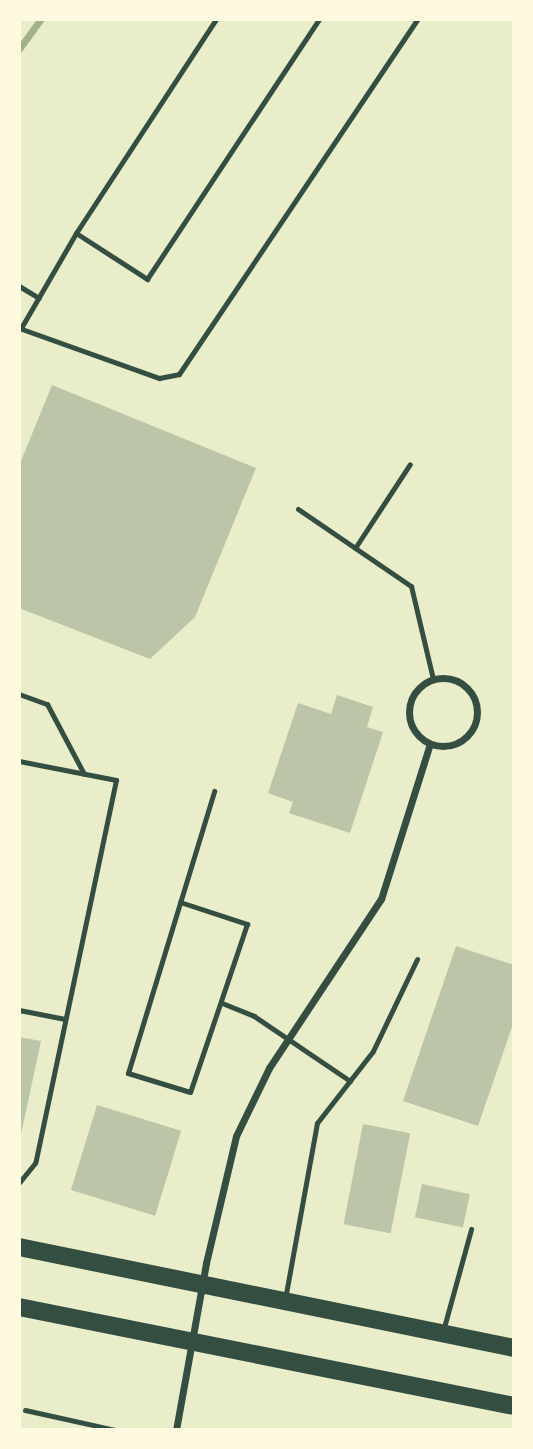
<!DOCTYPE html>
<style>
body{margin:0}
#map{position:relative;width:533px;height:1449px;overflow:hidden;background:#e9edc9;font-family:Arial,sans-serif}
div>[style]{position:absolute}
[style*='--x']{left:calc(var(--x)*1px);top:calc(var(--y)*1px);width:calc(var(--w)*1px);rotate:calc(var(--a)*1deg)}
.stream>*{height:7px;margin:-3.5px;padding:0 3.5px;transform-origin:3.5px;border-radius:3.5px;background:#a3b18a}
.building>*{inset:0;background:#bcc5a7;transform-origin:0 0}
.service>*{height:5px;margin:-2.5px;padding:0 2.5px;transform-origin:2.5px;border-radius:2.5px;background:#344e41}
.minor>*{height:7px;margin:-3.5px;padding:0 3.5px;transform-origin:3.5px;border-radius:3.5px;background:#344e41}
.minor>.ring{margin:-3.5px;padding:0;box-sizing:content-box;background:none;border:7px solid #344e41;border-radius:50%}
.primary>*{height:18px;margin:-9px;padding:0 9px;transform-origin:9px;border-radius:9px;background:#344e41}
span{translate:-50% -50%;white-space:nowrap;text-align:center;line-height:1.15;-webkit-text-stroke:5px #fefae0;paint-order:stroke}
.frame{position:absolute;inset:0;border:21px solid #fefae0;pointer-events:none}
</style>
<div id="map">
<div class="stream">
<div style="--x:19;--y:49;--w:37;--a:-54"></div>
</div>
<div class="building">
<div style="clip-path:polygon(52px 385px,256px 468px,195px 617px,150px 659px,19px 608px,19px 466px)"></div>
<div style="clip-path:polygon(337px 695px,373px 707px,367px 727px,383px 732px,350px 833px,289px 813px,293px 802px,268px 793px,298px 703px,331px 714px)"></div>
<div style="clip-path:polygon(456px 946px,514px 965px,514px 1021px,478px 1126px,403px 1101px)"></div>
<div style="clip-path:polygon(19px 1037px,41px 1041px,20px 1139px,19px 1139px)"></div>
<div style="left:97px;top:1105px;width:88px;height:89px;rotate:17deg"></div>
<div style="left:363px;top:1124px;width:48px;height:102px;rotate:11deg"></div>
<div style="left:422px;top:1184px;width:49px;height:34px;rotate:12deg"></div>
</div>
<div class="service">
<div style="--x:76;--y:233;--w:85;--a:32.9"></div>
<div style="--x:147;--y:279;--w:312;--a:-56.5"></div>
<div style="--x:19;--y:286;--w:23;--a:31"></div>
<div style="--x:19;--y:328;--w:149;--a:19.7"></div>
<div style="--x:159;--y:378;--w:20;--a:-11"></div>
<div style="--x:179;--y:374;--w:428;--a:-56.1"></div>
<div style="--x:21;--y:328;--w:110;--a:-59.9"></div>
<div style="--x:76;--y:233;--w:256;--a:-56.8"></div>
<div style="--x:298;--y:509;--w:137;--a:34.3"></div>
<div style="--x:411;--y:586;--w:96;--a:76.7"></div>
<div style="--x:355;--y:548;--w:100;--a:-56.8"></div>
<div style="--x:19;--y:694;--w:30;--a:20"></div>
<div style="--x:47;--y:704;--w:79;--a:62.1"></div>
<div style="--x:19;--y:761;--w:99;--a:11.1"></div>
<div style="--x:116;--y:780;--w:391;--a:101.9"></div>
<div style="--x:35;--y:1163;--w:26;--a:129"></div>
<div style="--x:180;--y:902;--w:71;--a:18.2"></div>
<div style="--x:247;--y:924;--w:177;--a:108.7"></div>
<div style="--x:190;--y:1092;--w:65;--a:-163"></div>
<div style="--x:128;--y:1073;--w:295;--a:-73"></div>
<div style="--x:222;--y:1003;--w:35;--a:22"></div>
<div style="--x:254;--y:1016;--w:116;--a:34.1"></div>
<div style="--x:19;--y:1010;--w:47;--a:11.1"></div>
<div style="--x:285;--y:1299;--w:179;--a:-79.7"></div>
<div style="--x:317;--y:1123;--w:91;--a:-52.1"></div>
<div style="--x:373;--y:1051;--w:102;--a:-64.4"></div>
<div style="--x:443;--y:1331;--w:106;--a:-74.6"></div>
<div style="--x:25;--y:1410;--w:92;--a:12.5"></div>
</div>
<div class="minor">
<div class="ring" style="left:409px;top:678px;width:61px;height:61px"></div>
<div style="--x:176;--y:1430;--w:170;--a:-79.8"></div>
<div style="--x:206;--y:1263;--w:130;--a:-76.7"></div>
<div style="--x:236;--y:1136;--w:76;--a:-64.1"></div>
<div style="--x:269;--y:1068;--w:203;--a:-56.5"></div>
<div style="--x:381;--y:899;--w:163;--a:-72.5"></div>
</div>
<div class="primary">
<div style="--x:19;--y:1247;--w:505;--a:11.53"></div>
<div style="--x:19;--y:1307;--w:505;--a:11.31"></div>
</div>
<div class="frame"></div>
</div>
